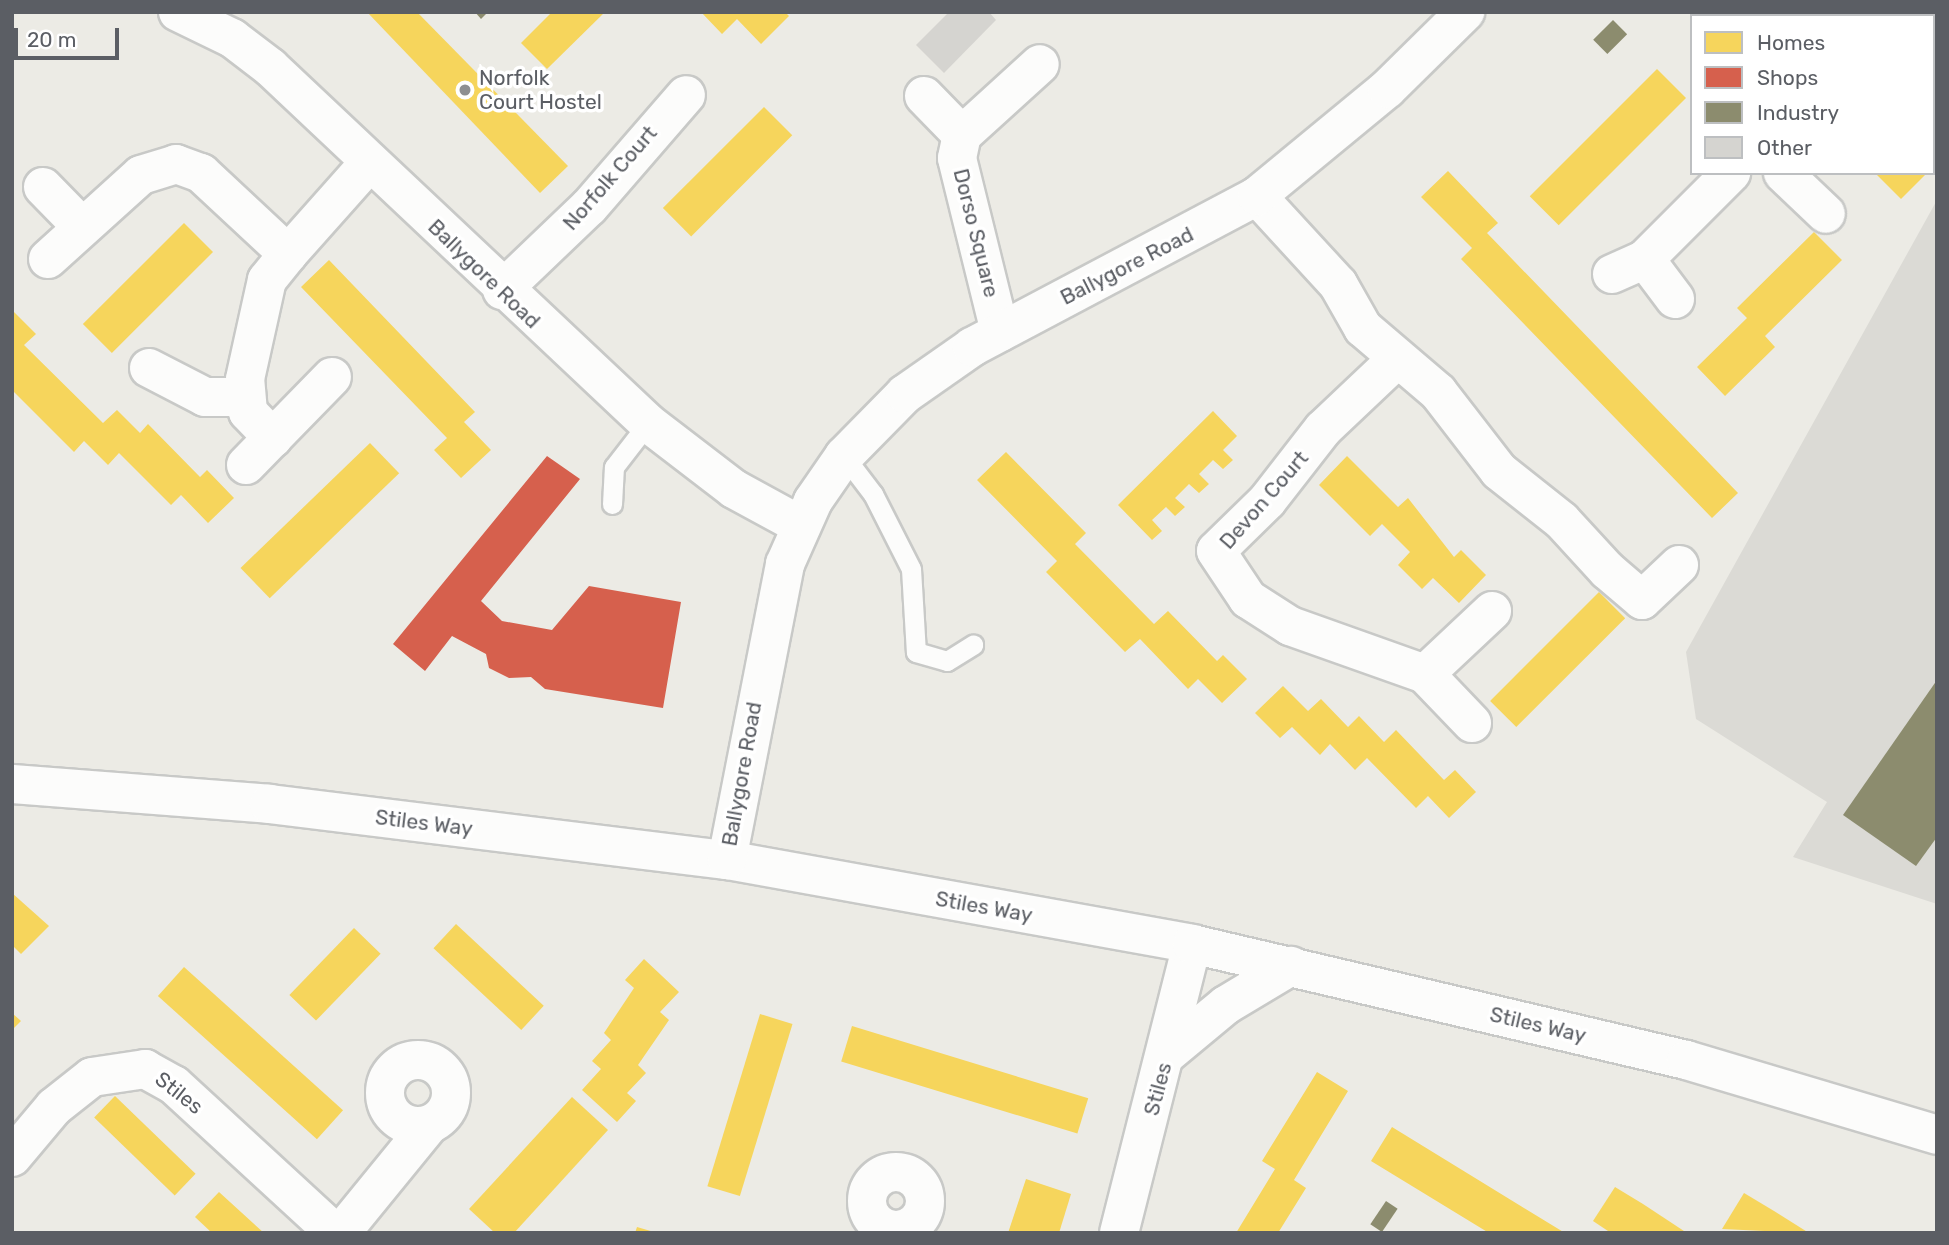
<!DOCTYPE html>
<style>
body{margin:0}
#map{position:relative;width:1949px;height:1245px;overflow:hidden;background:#ecebe5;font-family:Rubik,sans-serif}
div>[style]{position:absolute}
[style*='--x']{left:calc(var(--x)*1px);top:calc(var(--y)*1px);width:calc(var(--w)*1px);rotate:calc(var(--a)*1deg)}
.industrial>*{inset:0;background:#dbdad5}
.homes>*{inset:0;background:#f6d55c;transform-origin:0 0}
.shops>*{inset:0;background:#d6604d}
.industry>*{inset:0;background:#8c8c6e;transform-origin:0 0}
.building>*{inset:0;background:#d5d4d0}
.roads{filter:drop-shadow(2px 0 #c8c9c7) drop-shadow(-2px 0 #c8c9c7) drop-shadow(0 2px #c8c9c7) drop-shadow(0 -2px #c8c9c7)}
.lane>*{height:19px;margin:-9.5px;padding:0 9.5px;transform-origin:9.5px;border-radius:9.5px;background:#fcfcfb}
.street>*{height:38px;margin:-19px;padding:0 19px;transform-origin:19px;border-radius:19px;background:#fcfcfb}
.street>.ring{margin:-19px;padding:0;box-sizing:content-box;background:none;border:38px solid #fcfcfb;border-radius:50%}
.secondary>*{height:38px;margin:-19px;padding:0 19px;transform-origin:19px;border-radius:19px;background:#fcfcfb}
.dots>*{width:19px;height:19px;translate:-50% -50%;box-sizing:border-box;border:4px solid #fff;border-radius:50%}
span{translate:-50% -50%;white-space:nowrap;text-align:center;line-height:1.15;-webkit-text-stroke:7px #fff;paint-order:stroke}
.poi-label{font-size:21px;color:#5b5e64}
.left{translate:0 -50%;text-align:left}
.street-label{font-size:21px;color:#5b5e64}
.frame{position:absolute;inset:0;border:14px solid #5b5e64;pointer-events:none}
.legend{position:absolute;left:1690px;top:14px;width:245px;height:161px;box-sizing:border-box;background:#fff;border:2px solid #bdbfc1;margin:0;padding:9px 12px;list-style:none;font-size:21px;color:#5b5e64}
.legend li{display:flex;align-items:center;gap:14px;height:35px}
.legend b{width:35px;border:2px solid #bdbfc1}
.scale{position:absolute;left:14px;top:28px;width:105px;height:32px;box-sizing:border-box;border:4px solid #5b5e64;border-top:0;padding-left:9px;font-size:21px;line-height:24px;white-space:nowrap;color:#5b5e64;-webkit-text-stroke:5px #fff;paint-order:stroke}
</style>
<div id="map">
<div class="industrial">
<div style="clip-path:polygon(1937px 200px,1937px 904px,1793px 857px,1827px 802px,1696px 719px,1686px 652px)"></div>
</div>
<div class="homes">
<div style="clip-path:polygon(367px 12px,417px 12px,568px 166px,540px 193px)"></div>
<div style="clip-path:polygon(552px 12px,605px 12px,547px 69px,521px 43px)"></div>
<div style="clip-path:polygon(701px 12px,785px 12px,789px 16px,761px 44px,737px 19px,722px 34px)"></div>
<div style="clip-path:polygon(1922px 12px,1937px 12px,1937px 27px,1933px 16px)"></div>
<div style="left:1657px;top:69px;width:41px;height:180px;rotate:45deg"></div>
<div style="left:764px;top:107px;width:40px;height:143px;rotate:45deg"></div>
<div style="clip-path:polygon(1448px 171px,1498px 223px,1487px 233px,1738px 493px,1712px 518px,1461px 259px,1472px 248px,1421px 197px)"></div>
<div style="clip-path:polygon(1875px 173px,1927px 173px,1901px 199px)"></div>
<div style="left:184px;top:223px;width:41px;height:143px;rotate:45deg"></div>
<div style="clip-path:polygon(1814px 232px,1842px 260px,1765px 336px,1775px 347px,1725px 396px,1697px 367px,1747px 318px,1737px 308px)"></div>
<div style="clip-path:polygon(329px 260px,475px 412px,464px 422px,491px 450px,461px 478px,434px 450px,447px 438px,301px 287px)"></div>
<div style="clip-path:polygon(12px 310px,36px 334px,24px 345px,103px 423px,117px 410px,140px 433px,148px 424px,200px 477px,207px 470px,234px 498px,208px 523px,181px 495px,171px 505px,119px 453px,108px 465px,84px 441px,74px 452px,12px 390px)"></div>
<div style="clip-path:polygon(1213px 411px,1237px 436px,1223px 450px,1233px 460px,1223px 469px,1213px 460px,1199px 474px,1209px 484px,1199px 493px,1189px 484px,1175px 498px,1185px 507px,1175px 516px,1166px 507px,1152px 520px,1162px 531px,1152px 540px,1118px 505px)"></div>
<div style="left:370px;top:443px;width:42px;height:180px;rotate:46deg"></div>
<div style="clip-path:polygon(1006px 452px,1086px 533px,1075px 544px,1154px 624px,1168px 611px,1217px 661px,1223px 655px,1247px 679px,1222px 703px,1198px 679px,1188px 689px,1140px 639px,1125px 652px,1046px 572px,1057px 561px,977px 480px)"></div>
<div style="clip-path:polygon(1347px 456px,1398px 507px,1408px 498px,1454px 557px,1461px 550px,1486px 575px,1459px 603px,1433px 578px,1422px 589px,1398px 565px,1410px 552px,1382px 524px,1370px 536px,1319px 485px)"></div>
<div style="left:1599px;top:592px;width:37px;height:154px;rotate:45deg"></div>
<div style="clip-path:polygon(1283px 686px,1308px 711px,1321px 699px,1348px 727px,1359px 716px,1384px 742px,1396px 730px,1444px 780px,1455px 770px,1476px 792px,1449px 818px,1428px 796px,1416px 808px,1367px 758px,1355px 770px,1330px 744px,1320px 755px,1292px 727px,1280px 738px,1255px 713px)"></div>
<div style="clip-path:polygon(12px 893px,49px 926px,21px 954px,12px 945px)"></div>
<div style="left:456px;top:924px;width:120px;height:33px;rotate:43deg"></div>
<div style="left:354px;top:928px;width:37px;height:93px;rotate:44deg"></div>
<div style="clip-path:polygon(644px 959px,679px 992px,660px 1012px,669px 1020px,638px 1065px,646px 1073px,627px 1093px,636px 1101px,617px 1122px,582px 1090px,601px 1069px,592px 1061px,611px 1040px,604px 1033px,634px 988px,625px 980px)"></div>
<div style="left:184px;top:967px;width:214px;height:39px;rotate:42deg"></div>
<div style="clip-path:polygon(12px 1013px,21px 1021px,12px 1030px)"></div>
<div style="left:760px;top:1014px;width:34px;height:180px;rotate:17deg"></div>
<div style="left:852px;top:1026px;width:247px;height:37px;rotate:17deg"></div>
<div style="clip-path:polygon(1317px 1072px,1348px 1091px,1294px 1180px,1306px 1188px,1278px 1233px,1236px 1233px,1275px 1169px,1262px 1161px)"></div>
<div style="left:115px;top:1096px;width:112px;height:30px;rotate:44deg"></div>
<div style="clip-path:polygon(572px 1097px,608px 1130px,514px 1233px,495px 1233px,469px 1209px)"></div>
<div style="clip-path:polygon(1392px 1127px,1480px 1181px,1565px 1233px,1489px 1233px,1371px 1161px)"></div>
<div style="clip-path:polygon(1026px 1179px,1071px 1194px,1059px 1233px,1008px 1233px)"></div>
<div style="clip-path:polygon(1615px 1187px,1643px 1204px,1687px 1233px,1611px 1233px,1593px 1221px)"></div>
<div style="clip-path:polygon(219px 1192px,253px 1223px,264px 1233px,212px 1233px,195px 1217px)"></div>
<div style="clip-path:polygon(1744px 1193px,1774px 1211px,1809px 1233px,1722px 1229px)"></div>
<div style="clip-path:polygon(637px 1227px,654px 1232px,654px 1233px,635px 1233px)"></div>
</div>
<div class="shops">
<div style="clip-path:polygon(547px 456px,580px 479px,481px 601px,502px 621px,552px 630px,589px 586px,681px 602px,663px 708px,545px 689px,531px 677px,509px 678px,489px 668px,486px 654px,452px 636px,425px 671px,393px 644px)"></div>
</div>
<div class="industry">
<div style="clip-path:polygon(475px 12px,488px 12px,481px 19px)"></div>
<div style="left:1613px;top:20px;width:20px;height:28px;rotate:45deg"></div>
<div style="clip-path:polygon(1937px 680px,1937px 837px,1916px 866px,1843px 815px)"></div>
<div style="left:1386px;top:1201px;width:14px;height:28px;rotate:34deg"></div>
</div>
<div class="building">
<div style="clip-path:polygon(949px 12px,989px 12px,996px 20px,944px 73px,916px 45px)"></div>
</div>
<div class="roads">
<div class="lane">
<div style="--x:844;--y:456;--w:48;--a:52.7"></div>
<div style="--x:873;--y:494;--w:84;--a:63.1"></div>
<div style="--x:911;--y:569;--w:83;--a:86.6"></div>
<div style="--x:916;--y:652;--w:32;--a:16"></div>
<div style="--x:947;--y:661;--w:31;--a:-32"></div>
<div style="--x:612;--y:504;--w:37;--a:-87"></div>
<div style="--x:614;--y:467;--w:56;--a:-52.3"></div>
</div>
<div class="street">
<div style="--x:178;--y:12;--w:60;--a:25.7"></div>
<div style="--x:232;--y:38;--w:48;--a:37.3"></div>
<div style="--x:270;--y:67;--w:519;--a:43.28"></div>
<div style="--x:648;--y:423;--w:108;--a:37.5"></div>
<div style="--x:734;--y:489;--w:75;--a:28.6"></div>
<div style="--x:1728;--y:16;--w:4;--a:-90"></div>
<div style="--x:924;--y:96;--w:54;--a:45.7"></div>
<div style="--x:1783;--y:173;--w:59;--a:43.6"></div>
<div style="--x:43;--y:187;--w:56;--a:45.7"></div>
<div style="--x:1257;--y:196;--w:120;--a:47.4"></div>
<div style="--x:1338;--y:284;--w:51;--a:60.4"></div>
<div style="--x:1363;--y:328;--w:99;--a:40.5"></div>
<div style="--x:1438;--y:392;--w:100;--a:52.3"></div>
<div style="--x:1499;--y:471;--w:80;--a:38.4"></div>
<div style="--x:1562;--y:521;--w:67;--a:47.4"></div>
<div style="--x:1607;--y:570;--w:46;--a:40.6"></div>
<div style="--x:1642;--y:600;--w:51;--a:-43.4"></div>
<div style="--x:48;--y:259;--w:125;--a:-42.1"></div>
<div style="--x:141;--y:175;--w:37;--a:-17"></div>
<div style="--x:176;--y:164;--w:27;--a:20"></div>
<div style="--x:201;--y:173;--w:119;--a:43"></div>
<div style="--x:288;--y:254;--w:120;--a:-48.4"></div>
<div style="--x:1645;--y:259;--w:50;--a:53.1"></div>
<div style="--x:1612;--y:274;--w:36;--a:-24"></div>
<div style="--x:1645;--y:259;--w:122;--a:-45"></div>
<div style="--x:502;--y:290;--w:120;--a:-43.7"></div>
<div style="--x:589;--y:207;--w:148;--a:-49.1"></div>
<div style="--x:1000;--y:332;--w:179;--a:-103.9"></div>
<div style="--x:957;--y:158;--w:24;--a:-78"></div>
<div style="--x:962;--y:135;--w:105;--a:-42.3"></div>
<div style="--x:1396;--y:360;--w:100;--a:136.6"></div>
<div style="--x:1323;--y:429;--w:91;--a:127.9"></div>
<div style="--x:1267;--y:501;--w:71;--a:135.6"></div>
<div style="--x:1216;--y:551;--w:58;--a:56.3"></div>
<div style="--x:1248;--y:599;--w:50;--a:32.7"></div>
<div style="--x:1290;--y:626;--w:143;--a:19.6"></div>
<div style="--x:1425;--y:674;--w:68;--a:46.2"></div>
<div style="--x:149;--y:368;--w:63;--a:27.4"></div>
<div style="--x:205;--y:397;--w:40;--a:0"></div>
<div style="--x:273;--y:438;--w:36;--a:-134"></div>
<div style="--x:248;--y:412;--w:33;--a:-95"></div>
<div style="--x:245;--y:379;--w:101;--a:-77.5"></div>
<div style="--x:267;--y:280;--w:33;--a:-51"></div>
<div style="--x:246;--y:465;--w:123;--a:-45.7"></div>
<div style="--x:1425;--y:674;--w:92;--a:-43.2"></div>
<div style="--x:1168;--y:1053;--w:75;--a:-39.6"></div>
<div style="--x:1226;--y:1005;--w:76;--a:-31"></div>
<div class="ring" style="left:385px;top:1060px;width:28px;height:28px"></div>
<div style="--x:12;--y:1157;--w:65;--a:-50"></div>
<div style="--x:54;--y:1107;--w:48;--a:-38.3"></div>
<div style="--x:92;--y:1077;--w:54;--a:-8.6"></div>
<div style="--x:145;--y:1069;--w:33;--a:29"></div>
<div style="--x:174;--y:1085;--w:219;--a:42.6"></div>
<div class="ring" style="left:867px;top:1172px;width:20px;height:20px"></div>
<div style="--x:341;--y:1233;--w:139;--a:-50.8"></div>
<div style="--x:1119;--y:1233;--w:298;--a:-75.8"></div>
</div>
<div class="secondary">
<div style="--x:12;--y:784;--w:258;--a:4.4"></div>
<div style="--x:269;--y:804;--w:461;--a:7"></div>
<div style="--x:727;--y:860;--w:473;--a:10.2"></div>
<div style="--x:1192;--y:944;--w:507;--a:13.21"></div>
<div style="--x:1686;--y:1060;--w:262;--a:16.6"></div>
<div style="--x:727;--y:860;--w:302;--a:-78.9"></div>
<div style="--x:785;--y:564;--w:69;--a:-66"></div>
<div style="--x:813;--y:501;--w:55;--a:-55.4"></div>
<div style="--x:844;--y:456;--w:87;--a:-45.5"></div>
<div style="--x:905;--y:394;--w:82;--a:-35"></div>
<div style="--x:972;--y:347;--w:323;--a:-27.9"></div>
<div style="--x:1257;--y:196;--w:168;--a:-39.5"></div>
<div style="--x:1387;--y:89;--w:110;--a:-44.6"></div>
</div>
</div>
<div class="dots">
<div style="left:465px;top:90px;background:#8e8f91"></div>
</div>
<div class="poi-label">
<span class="left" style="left:479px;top:90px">Norfolk<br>Court Hostel</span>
</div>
<div class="street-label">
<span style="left:610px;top:178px;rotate:-49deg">Norfolk Court</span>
<span style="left:976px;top:233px;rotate:76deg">Dorso Square</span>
<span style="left:1127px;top:266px;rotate:-27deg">Ballygore Road</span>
<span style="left:484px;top:274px;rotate:44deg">Ballygore Road</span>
<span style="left:1264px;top:500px;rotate:-49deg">Devon Court</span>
<span style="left:742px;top:774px;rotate:-80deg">Ballygore Road</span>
<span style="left:424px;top:823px;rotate:7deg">Stiles Way</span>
<span style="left:984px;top:907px;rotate:10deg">Stiles Way</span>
<span style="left:1538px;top:1025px;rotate:13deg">Stiles Way</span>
<span style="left:1158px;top:1089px;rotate:-75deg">Stiles</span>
<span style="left:179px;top:1093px;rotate:38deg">Stiles</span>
</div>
<div class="frame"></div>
<ul class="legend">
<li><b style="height:19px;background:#f6d55c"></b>Homes</li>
<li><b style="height:19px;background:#d6604d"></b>Shops</li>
<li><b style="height:19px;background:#8c8c6e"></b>Industry</li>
<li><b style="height:19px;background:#d5d4d0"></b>Other</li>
</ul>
<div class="scale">20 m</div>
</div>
